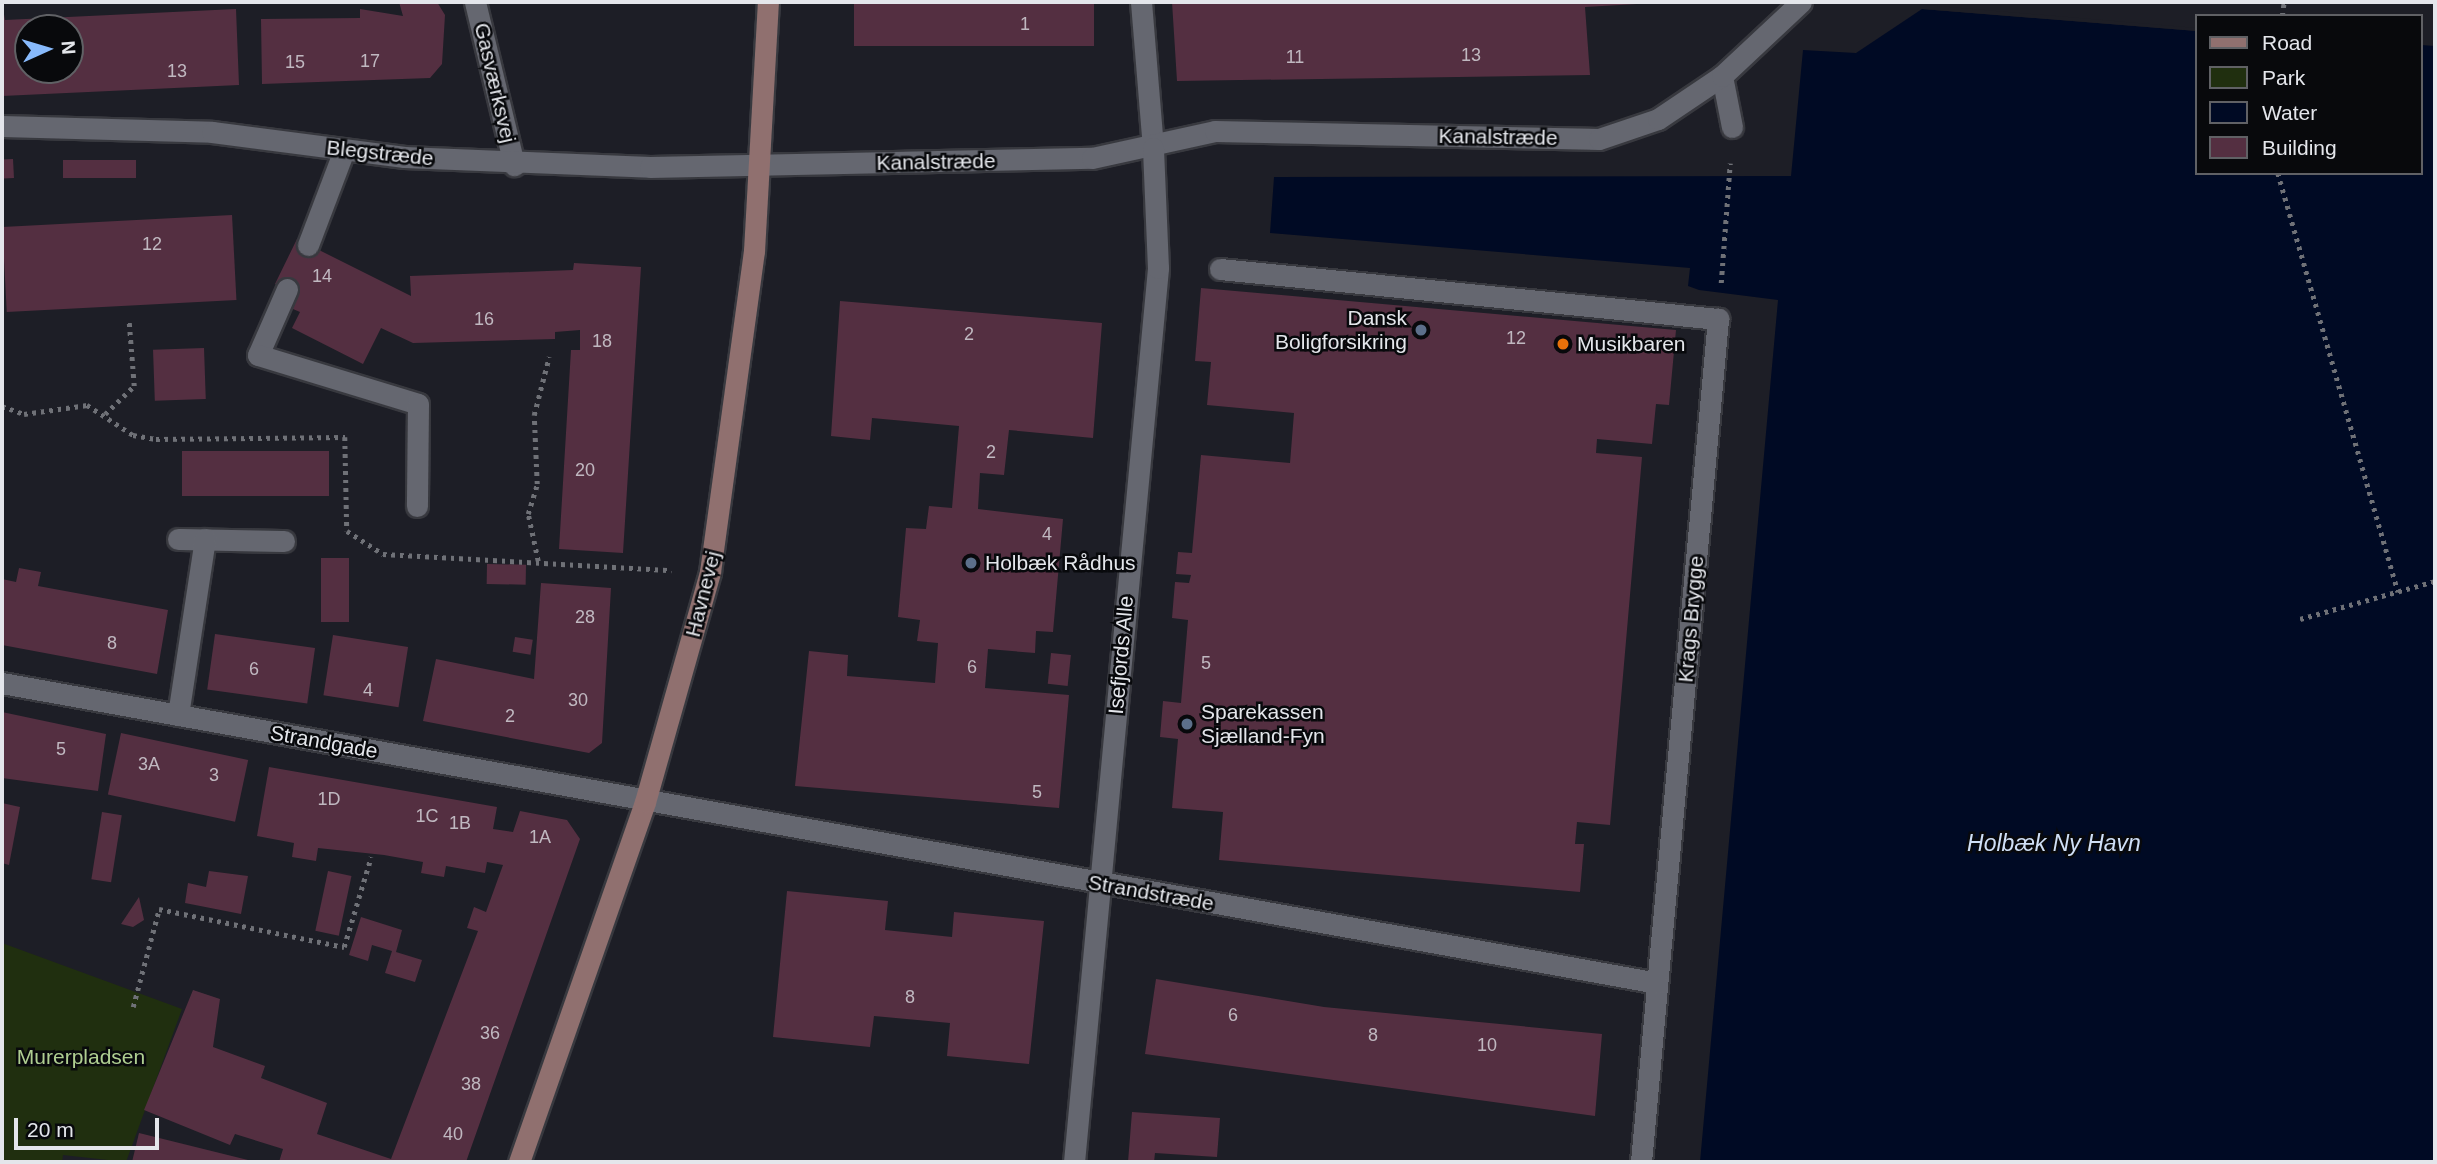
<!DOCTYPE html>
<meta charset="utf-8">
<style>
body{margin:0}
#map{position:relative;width:2437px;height:1164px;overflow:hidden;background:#1d1e26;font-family:Helvetica,sans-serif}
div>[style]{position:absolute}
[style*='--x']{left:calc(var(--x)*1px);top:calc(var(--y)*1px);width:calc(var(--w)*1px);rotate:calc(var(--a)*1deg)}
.green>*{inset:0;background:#202f0f}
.water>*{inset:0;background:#000a24}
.pier>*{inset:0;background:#1d1e26}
.building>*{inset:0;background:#542f41;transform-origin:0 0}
.path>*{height:4.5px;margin-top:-2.25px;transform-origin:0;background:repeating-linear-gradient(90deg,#6f7177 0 3.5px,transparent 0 8.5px)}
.roads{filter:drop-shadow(2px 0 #38393f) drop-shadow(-2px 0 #38393f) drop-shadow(0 2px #38393f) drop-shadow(0 -2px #38393f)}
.lane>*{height:21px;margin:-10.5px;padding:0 10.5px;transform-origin:10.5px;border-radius:10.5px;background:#656770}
.street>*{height:21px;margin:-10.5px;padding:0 10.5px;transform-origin:10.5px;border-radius:10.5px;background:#656770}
.secondary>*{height:21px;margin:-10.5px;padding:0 10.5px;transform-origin:10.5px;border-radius:10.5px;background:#90706f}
.dots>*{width:19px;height:19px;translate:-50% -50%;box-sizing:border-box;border:4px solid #08090c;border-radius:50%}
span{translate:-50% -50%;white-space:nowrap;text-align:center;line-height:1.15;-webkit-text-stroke:5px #08090c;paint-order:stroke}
.number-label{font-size:18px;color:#c0b8c0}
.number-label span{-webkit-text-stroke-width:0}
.street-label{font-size:21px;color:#e4e6eb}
.poi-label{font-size:21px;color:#e4e6eb}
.right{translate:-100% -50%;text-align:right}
.left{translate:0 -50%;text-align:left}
.park-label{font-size:21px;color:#afce91}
.water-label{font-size:23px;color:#cfdff6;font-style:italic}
.frame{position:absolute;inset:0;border:4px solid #e4e6eb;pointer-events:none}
.legend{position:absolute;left:2195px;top:14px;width:228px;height:161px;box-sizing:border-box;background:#08090c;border:2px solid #606165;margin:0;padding:9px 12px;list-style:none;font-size:21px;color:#e4e6eb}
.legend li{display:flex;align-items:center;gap:14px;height:35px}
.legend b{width:35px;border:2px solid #606165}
.north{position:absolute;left:14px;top:14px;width:70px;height:70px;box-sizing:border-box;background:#08090c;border:2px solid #606165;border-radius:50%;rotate:86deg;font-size:19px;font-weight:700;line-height:28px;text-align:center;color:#e4e6eb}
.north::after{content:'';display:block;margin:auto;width:24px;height:32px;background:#88bafc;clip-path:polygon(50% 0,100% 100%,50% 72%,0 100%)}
.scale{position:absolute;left:14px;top:1118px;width:145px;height:32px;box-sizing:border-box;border:4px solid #e4e6eb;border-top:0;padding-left:9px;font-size:21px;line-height:24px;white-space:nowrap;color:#e4e6eb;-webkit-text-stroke:5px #08090c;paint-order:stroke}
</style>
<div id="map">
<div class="green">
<div style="clip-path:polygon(2px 943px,182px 1009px,126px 1162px,63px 1155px,62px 1162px,2px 1162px)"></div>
</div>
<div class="water">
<div style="clip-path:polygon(1922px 9px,2197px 31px,2197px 173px,2421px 173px,2421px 45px,2435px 46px,2435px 1162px,1700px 1162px,1778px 300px,1699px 290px,1688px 286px,1690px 268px,1270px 233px,1274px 177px,1791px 176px,1803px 50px,1856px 53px)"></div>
</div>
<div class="pier">
<div style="clip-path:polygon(1926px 5px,2197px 28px,2197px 31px,1922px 9px)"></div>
</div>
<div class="building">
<div style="clip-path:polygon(399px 2px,437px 2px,445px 15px,442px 64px,430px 78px,262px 84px,261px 19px,360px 18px,360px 9px,403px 16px)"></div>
<div style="left:854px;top:2px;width:240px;height:44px"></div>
<div style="clip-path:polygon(1172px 2px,1637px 2px,1637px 4px,1585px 7px,1590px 75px,1177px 81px)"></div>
<div style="clip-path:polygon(evenodd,2px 3px,5px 20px,236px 9px,239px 85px,2px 96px,2px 3px,28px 28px,70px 28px,70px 70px,28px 70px,28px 28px)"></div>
<div style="left:13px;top:159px;width:19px;height:11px;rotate:87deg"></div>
<div style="left:136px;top:160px;width:18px;height:73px;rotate:90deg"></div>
<div style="left:232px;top:215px;width:85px;height:230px;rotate:87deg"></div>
<div style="clip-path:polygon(297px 239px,411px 296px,410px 276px,573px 270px,574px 263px,641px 267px,623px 553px,559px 549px,571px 350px,580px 350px,580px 330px,555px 332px,555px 339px,413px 343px,381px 328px,363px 364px,292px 328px,300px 312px,286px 306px,293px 292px,275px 284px)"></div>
<div style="clip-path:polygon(1201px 288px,1676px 330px,1669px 405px,1656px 404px,1652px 444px,1597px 439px,1596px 453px,1642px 457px,1610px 825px,1577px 822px,1575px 844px,1584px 844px,1580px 892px,1219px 860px,1223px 812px,1172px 808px,1178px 739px,1160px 737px,1163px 701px,1181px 703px,1188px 620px,1172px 618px,1175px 582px,1189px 583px,1191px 575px,1176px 574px,1178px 552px,1192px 553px,1201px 455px,1290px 463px,1294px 413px,1207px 405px,1211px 362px,1195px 361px)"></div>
<div style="clip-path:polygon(840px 301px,1102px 323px,1093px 438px,1009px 430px,1004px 475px,980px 473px,978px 509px,1063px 519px,1053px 632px,1036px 631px,1035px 653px,988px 649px,985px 688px,1069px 695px,1059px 808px,795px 786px,809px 651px,848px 655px,847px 676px,935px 683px,938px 643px,917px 641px,920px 620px,898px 617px,906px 528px,926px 529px,929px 506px,952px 508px,959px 426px,872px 418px,870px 440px,831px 436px)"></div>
<div style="left:204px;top:348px;width:51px;height:51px;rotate:88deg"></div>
<div style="left:182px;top:451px;width:147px;height:45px"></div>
<div style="left:321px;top:558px;width:28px;height:64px"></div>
<div style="left:487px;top:564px;width:39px;height:20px;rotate:1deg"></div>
<div style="clip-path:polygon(19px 568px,41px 572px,38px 586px,168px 610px,157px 674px,2px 645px,2px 579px,16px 582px)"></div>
<div style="clip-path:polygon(541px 583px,611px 588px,602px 743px,589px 753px,423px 721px,436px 659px,534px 679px)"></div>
<div style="left:215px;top:634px;width:101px;height:56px;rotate:8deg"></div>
<div style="left:333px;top:635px;width:76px;height:61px;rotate:9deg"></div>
<div style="left:515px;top:637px;width:18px;height:15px;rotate:9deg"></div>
<div style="left:1051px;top:653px;width:20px;height:31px;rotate:6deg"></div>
<div style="clip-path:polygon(2px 712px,106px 734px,98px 791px,2px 778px)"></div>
<div style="left:121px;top:733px;width:130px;height:63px;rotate:12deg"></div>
<div style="clip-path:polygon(269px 767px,497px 807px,493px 829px,513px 832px,520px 811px,567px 820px,580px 839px,466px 1162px,279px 1162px,283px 1149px,235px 1134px,230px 1145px,144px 1110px,193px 990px,220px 999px,213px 1047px,265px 1066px,261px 1078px,327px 1103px,317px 1134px,391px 1159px,478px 931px,467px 928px,474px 907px,486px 912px,503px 865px,487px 862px,485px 873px,446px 866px,444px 877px,421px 873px,423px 862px,384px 855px,318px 848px,316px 861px,292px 857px,294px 843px,257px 836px)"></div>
<div style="clip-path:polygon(2px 803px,20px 807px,9px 865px,2px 863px)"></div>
<div style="left:102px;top:812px;width:20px;height:68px;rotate:9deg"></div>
<div style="clip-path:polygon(209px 871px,248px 876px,241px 914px,185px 903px,188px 883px,206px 887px)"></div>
<div style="left:328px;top:871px;width:24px;height:61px;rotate:12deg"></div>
<div style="clip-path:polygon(787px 891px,888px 901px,885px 930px,952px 937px,954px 912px,1044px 921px,1029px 1064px,947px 1056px,950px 1023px,874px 1016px,870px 1047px,773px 1037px)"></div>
<div style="clip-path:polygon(139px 897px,144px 920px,133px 927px,121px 924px)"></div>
<div style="clip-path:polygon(361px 917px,402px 930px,396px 952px,422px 960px,415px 982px,385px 973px,392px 951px,372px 945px,368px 961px,349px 955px)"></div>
<div style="clip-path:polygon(1156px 979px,1324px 1007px,1602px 1034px,1595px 1116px,1145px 1054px)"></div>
<div style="clip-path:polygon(1132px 1112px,1220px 1118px,1217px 1157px,1155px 1153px,1154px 1162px,1128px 1162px)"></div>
<div style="clip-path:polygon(139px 1133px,252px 1161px,252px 1162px,132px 1162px)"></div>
</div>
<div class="path">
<div style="--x:2282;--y:16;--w:14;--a:-82"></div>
<div style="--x:2278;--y:173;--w:436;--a:74"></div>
<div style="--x:1721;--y:283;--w:120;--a:-85.7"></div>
<div style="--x:2;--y:406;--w:23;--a:20"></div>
<div style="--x:24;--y:414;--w:64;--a:-8.1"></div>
<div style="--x:87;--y:405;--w:55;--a:33.1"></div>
<div style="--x:133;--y:435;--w:23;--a:10"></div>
<div style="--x:156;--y:439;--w:189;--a:-0.6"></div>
<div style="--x:345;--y:437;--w:94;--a:88.8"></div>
<div style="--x:347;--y:531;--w:43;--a:32.6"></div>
<div style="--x:383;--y:554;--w:289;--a:3.2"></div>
<div style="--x:105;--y:414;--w:40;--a:-44"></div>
<div style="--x:134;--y:386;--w:64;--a:-94.5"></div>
<div style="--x:538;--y:561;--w:48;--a:-102"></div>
<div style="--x:528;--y:514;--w:31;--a:-73"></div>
<div style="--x:537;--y:484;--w:69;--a:-92.5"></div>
<div style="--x:534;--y:415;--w:60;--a:-75.5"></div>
<div style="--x:2300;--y:619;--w:140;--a:-15.7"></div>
<div style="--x:133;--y:1007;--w:101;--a:-75.1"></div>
<div style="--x:159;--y:909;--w:189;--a:11.6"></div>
<div style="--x:344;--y:947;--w:94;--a:-73.3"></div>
</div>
<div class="roads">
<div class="lane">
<div style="--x:1141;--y:2;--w:146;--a:85.3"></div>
<div style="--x:308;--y:245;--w:102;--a:-69.2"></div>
<div style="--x:287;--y:289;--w:72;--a:113.7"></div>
<div style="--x:258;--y:355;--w:167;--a:17"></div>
<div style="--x:418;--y:404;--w:102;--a:90.6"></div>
<div style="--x:178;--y:539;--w:106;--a:1.1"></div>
<div style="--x:178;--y:715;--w:178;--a:-81.3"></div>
<div style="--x:1641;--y:1162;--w:847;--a:-84.78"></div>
</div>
<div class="street">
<div style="--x:475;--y:2;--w:168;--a:76.5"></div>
<div style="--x:1722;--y:76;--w:52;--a:78.9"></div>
<div style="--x:2;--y:126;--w:210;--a:1.6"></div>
<div style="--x:212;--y:132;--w:194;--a:7.4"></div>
<div style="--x:404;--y:157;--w:246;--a:2.3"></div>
<div style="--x:650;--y:167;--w:442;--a:-1.2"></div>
<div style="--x:1092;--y:158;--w:126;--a:-12.4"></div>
<div style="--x:1215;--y:131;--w:384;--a:1.2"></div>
<div style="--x:1599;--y:139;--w:62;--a:-18.7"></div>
<div style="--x:1658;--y:119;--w:77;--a:-33.9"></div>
<div style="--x:1722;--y:76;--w:108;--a:-43.1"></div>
<div style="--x:1220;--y:269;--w:501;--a:5.73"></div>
<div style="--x:2;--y:683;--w:1682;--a:10.27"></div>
<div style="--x:1074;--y:1162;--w:898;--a:-84.63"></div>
<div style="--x:1158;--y:268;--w:120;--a:-92.4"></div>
</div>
<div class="secondary">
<div style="--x:519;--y:1162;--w:381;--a:-70.7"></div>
<div style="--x:645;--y:802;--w:239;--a:-74.2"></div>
<div style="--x:710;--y:572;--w:324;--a:-82.2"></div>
<div style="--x:754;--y:251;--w:249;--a:-86.8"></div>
</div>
</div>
<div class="dots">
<div style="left:1421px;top:330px;background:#5c6f8a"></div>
<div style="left:1563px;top:344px;background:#e8710a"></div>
<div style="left:971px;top:563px;background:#5c6f8a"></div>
<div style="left:1187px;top:724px;background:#5c6f8a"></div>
</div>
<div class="number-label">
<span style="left:1025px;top:24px">1</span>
<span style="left:1471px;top:55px">13</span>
<span style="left:1295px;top:57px">11</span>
<span style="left:370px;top:61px">17</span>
<span style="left:295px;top:62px">15</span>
<span style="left:177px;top:71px">13</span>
<span style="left:152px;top:244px">12</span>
<span style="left:322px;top:276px">14</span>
<span style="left:484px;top:319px">16</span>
<span style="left:969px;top:334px">2</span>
<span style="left:1516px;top:338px">12</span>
<span style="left:602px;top:341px">18</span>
<span style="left:991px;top:452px">2</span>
<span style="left:585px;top:470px">20</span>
<span style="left:1047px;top:534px">4</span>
<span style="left:585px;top:617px">28</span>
<span style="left:112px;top:643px">8</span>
<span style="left:1206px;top:663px">5</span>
<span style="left:972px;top:667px">6</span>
<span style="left:254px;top:669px">6</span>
<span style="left:368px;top:690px">4</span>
<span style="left:578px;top:700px">30</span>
<span style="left:510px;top:716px">2</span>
<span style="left:61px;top:749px">5</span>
<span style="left:149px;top:764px">3A</span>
<span style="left:214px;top:775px">3</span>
<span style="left:1037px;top:792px">5</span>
<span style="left:329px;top:799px">1D</span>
<span style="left:427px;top:816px">1C</span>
<span style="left:460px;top:823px">1B</span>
<span style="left:540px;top:837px">1A</span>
<span style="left:910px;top:997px">8</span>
<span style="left:1233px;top:1015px">6</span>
<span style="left:490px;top:1033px">36</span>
<span style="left:1373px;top:1035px">8</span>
<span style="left:1487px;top:1045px">10</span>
<span style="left:471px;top:1084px">38</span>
<span style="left:453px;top:1134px">40</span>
</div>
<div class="street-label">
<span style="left:495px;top:83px;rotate:77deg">Gasværksvej</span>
<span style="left:1498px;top:137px;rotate:1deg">Kanalstræde</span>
<span style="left:380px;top:153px;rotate:6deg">Blegstræde</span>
<span style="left:936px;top:162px;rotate:-1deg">Kanalstræde</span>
<span style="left:703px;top:594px;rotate:-76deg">Havnevej</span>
<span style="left:1691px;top:619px;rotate:-85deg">Krags Brygge</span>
<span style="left:1121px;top:655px;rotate:-85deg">Isefjords Alle</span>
<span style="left:324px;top:742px;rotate:10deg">Strandgade</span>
<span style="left:1151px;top:893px;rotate:10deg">Strandstræde</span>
</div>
<div class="poi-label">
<span class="right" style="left:1407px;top:330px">Dansk<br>Boligforsikring</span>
<span class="left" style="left:1577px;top:344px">Musikbaren</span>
<span class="left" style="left:985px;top:563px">Holbæk Rådhus</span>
<span class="left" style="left:1201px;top:724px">Sparekassen<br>Sjælland-Fyn</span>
</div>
<div class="park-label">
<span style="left:81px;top:1057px">Murerpladsen</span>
</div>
<div class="water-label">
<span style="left:2054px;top:843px">Holbæk Ny Havn</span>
</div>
<div class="frame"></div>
<ul class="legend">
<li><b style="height:9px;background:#90706f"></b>Road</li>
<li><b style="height:19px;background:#202f0f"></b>Park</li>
<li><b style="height:19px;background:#000a24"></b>Water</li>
<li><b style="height:19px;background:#542f41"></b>Building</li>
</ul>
<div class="north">N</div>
<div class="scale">20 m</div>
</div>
